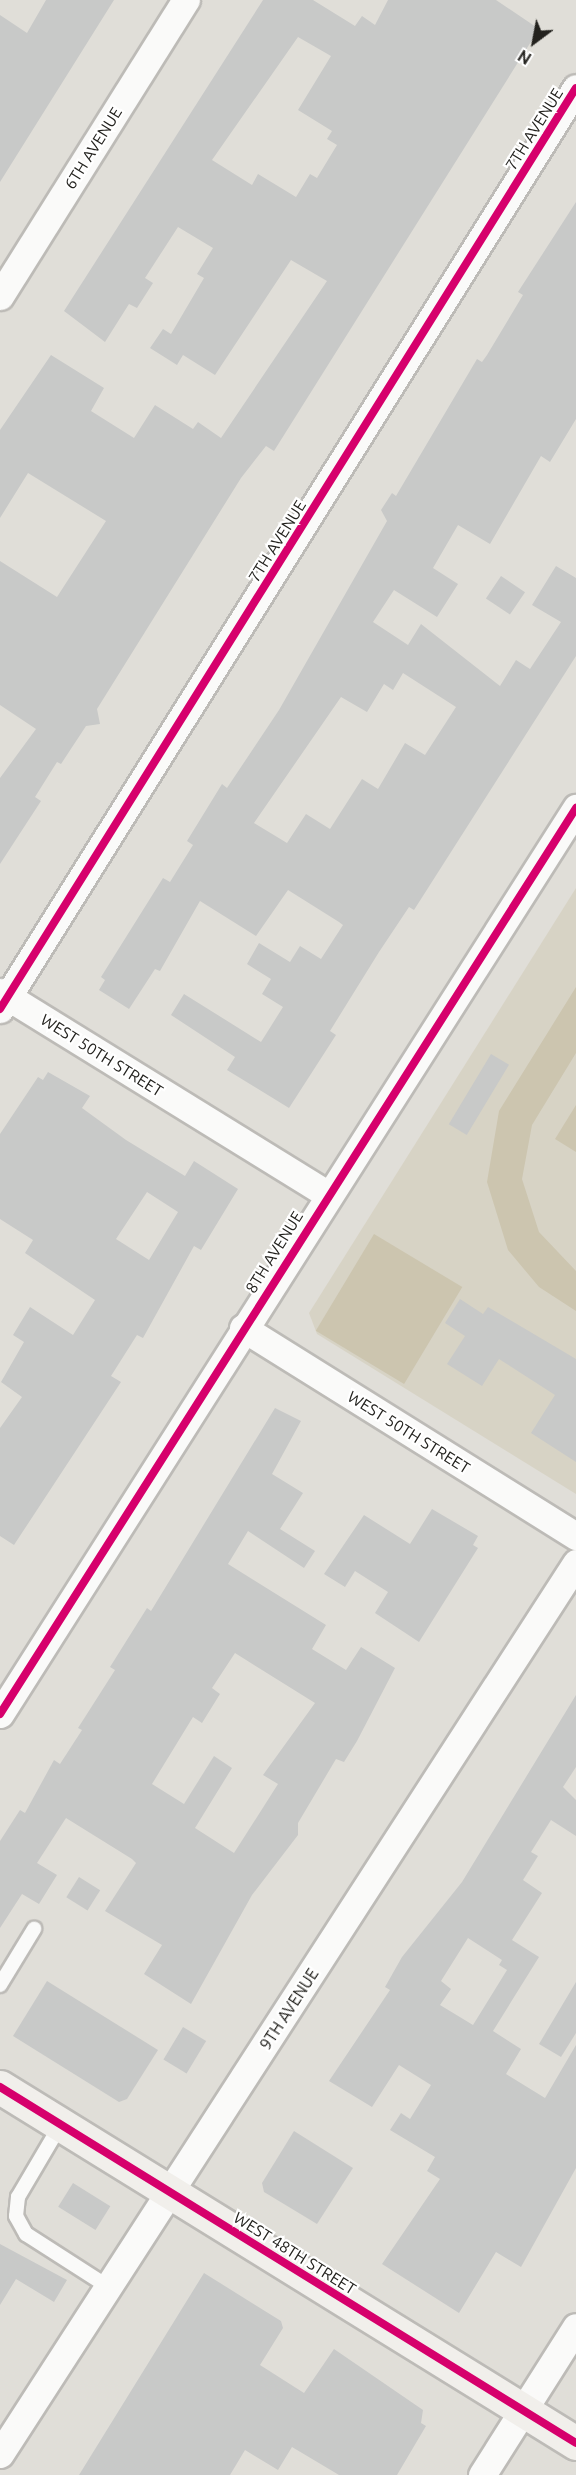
<!DOCTYPE html>
<style>
body{margin:0}
#map{position:relative;width:576px;height:2475px;overflow:hidden;background:#e0ded8;font-family:Ubuntu,sans-serif}
div>[style]{position:absolute}
[style*='--x']{left:calc(var(--x)*1px);top:calc(var(--y)*1px);width:calc(var(--w)*1px);rotate:calc(var(--a)*1deg)}
.built>*{inset:0;background:#d7d3c5}
.green>*{inset:0;background:#ccc5af;transform-origin:0 0}
.building>*{inset:0;background:#c8c9c8;transform-origin:0 0}
.roads{filter:drop-shadow(2px 0 #bdbbb7) drop-shadow(-2px 0 #bdbbb7) drop-shadow(0 2px #bdbbb7) drop-shadow(0 -2px #bdbbb7)}
.lane>*{height:14px;margin:-7px;padding:0 7px;transform-origin:7px;border-radius:7px;background:#fafaf9}
.street>*{height:27px;margin:-13.5px;padding:0 13.5px;transform-origin:13.5px;border-radius:13.5px;background:#fafaf9}
.secondary>*{height:33px;margin:-16.5px;padding:0 16.5px;transform-origin:16.5px;border-radius:16.5px;background:#f1efeb}
.cycleway>*{height:8px;margin:-4px;padding:0 4px;transform-origin:4px;border-radius:4px;background:#d6006c}
span{translate:-50% -50%;white-space:nowrap;text-align:center;line-height:1.15;-webkit-text-stroke:4.5px #fff;paint-order:stroke}
.street-label{font-size:16px;color:#23221e}
.north{position:absolute;left:504px;top:12px;width:60px;height:60px;-webkit-text-stroke:4px #fff;paint-order:stroke;rotate:212deg;font-size:16px;font-weight:700;line-height:24px;text-align:center;color:#23221e}
.north::after{content:'';display:block;margin:auto;width:21px;height:27px;background:#23221e;clip-path:polygon(50% 0,100% 100%,50% 72%,0 100%)}
</style>
<div id="map">
<div class="built">
<div style="clip-path:polygon(576px 888px,576px 1494px,317px 1334px,309px 1313px)"></div>
</div>
<div class="green">
<div style="clip-path:polygon(576px 987px,576px 1053px,532px 1125px,522px 1179px,539px 1232px,576px 1271px,576px 1311px,539px 1287px,508px 1250px,487px 1182px,499px 1111px)"></div>
<div style="clip-path:polygon(576px 1105px,576px 1152px,555px 1139px)"></div>
<div style="left:374px;top:1234px;width:103px;height:113px;rotate:31deg"></div>
</div>
<div class="building">
<div style="clip-path:polygon(46px 0,114px 0,0 182px,0 15px,27px 33px)"></div>
<div style="clip-path:polygon(evenodd,263px 0,313px 0,355px 26px,362px 16px,375px 25px,388px 0,496px 0,539px 29px,274px 451px,266px 446px,241px 478px,97px 709px,100px 724px,86px 726px,61px 764px,57px 762px,35px 797px,41px 801px,0 864px,0 778px,36px 729px,0 705px,0 561px,57px 597px,106px 521px,28px 473px,0 518px,0 430px,51px 355px,104px 388px,91px 411px,134px 438px,155px 405px,193px 429px,198px 422px,221px 438px,327px 281px,291px 260px,215px 375px,183px 355px,177px 365px,150px 348px,163px 329px,171px 334px,204px 278px,197px 274px,213px 248px,178px 227px,145px 278px,153px 283px,137px 308px,129px 304px,105px 342px,64px 311px,263px 0,298px 37px,331px 56px,298px 110px,332px 131px,327px 139px,337px 145px,317px 178px,310px 174px,296px 197px,258px 174px,252px 185px,212px 160px,298px 37px)"></div>
<div style="clip-path:polygon(evenodd,576px 202px,576px 419px,550px 462px,541px 456px,490px 544px,458px 525px,433px 568px,458px 584px,437px 617px,394px 590px,373px 622px,408px 645px,421px 624px,500px 686px,516px 660px,530px 669px,561px 622px,532px 605px,556px 566px,576px 578px,576px 656px,414px 910px,409px 907px,379px 952px,330px 1031px,336px 1035px,289px 1108px,227px 1070px,235px 1057px,171px 1015px,184px 994px,261px 1042px,283px 1007px,262px 994px,271px 979px,247px 964px,259px 943px,290px 962px,300px 946px,321px 959px,343px 925px,339px 922px,288px 890px,256px 936px,200px 901px,160px 971px,155px 969px,129px 1009px,99px 990px,105px 980px,101px 977px,163px 878px,170px 882px,193px 845px,187px 841px,222px 784px,227px 788px,279px 710px,387px 521px,381px 510px,392px 493px,396px 496px,477px 359px,482px 362px,487px 355px,523px 295px,518px 292px,576px 202px,403px 673px,456px 707px,425px 755px,405px 743px,378px 789px,362px 779px,330px 829px,306px 814px,287px 843px,254px 823px,341px 697px,367px 712px,384px 684px,393px 690px,403px 673px)"></div>
<div style="left:501px;top:576px;width:29px;height:27px;rotate:34deg"></div>
<div style="left:491px;top:1054px;width:21px;height:82px;rotate:31deg"></div>
<div style="clip-path:polygon(evenodd,48px 1072px,90px 1096px,82px 1108px,126px 1140px,185px 1176px,194px 1161px,238px 1189px,201px 1250px,194px 1246px,143px 1338px,137px 1335px,111px 1376px,121px 1382px,14px 1545px,0 1536px,0 1428px,22px 1397px,1px 1382px,24px 1342px,13px 1335px,30px 1307px,73px 1335px,95px 1300px,25px 1253px,33px 1240px,0 1219px,0 1134px,38px 1077px,43px 1080px,48px 1072px,147px 1192px,178px 1212px,149px 1260px,116px 1239px,147px 1192px)"></div>
<div style="clip-path:polygon(460px 1299px,483px 1314px,488px 1307px,576px 1359px,576px 1462px,531px 1433px,555px 1395px,499px 1359px,482px 1386px,447px 1364px,465px 1336px,445px 1323px)"></div>
<div style="clip-path:polygon(evenodd,275px 1408px,301px 1421px,272px 1474px,303px 1493px,280px 1529px,315px 1551px,304px 1568px,248px 1531px,228px 1564px,326px 1625px,312px 1649px,346px 1670px,361px 1647px,395px 1668px,357px 1741px,344px 1762px,336px 1759px,298px 1823px,298px 1835px,252px 1895px,191px 2004px,144px 1974px,162px 1945px,105px 1911px,136px 1863px,132px 1859px,66px 1818px,37px 1863px,57px 1875px,39px 1904px,22px 1894px,0 1928px,0 1841px,20px 1810px,25px 1813px,54px 1760px,60px 1764px,82px 1730px,78px 1728px,115px 1670px,110px 1667px,147px 1608px,151px 1611px,275px 1408px,235px 1653px,315px 1703px,263px 1775px,278px 1784px,234px 1853px,195px 1828px,232px 1768px,214px 1756px,184px 1804px,152px 1784px,193px 1717px,202px 1723px,220px 1694px,212px 1688px,235px 1653px)"></div>
<div style="clip-path:polygon(432px 1509px,478px 1536px,473px 1545px,478px 1548px,419px 1642px,375px 1613px,388px 1592px,355px 1571px,345px 1587px,324px 1574px,364px 1515px,410px 1544px)"></div>
<div style="clip-path:polygon(evenodd,576px 1695px,576px 1767px,563px 1787px,576px 1800px,576px 1836px,551px 1820px,531px 1852px,538px 1856px,523px 1880px,542px 1893px,512px 1940px,539px 1957px,493px 2031px,521px 2049px,506px 2074px,545px 2098px,576px 2045px,576px 2168px,521px 2267px,496px 2252px,459px 2313px,382px 2264px,440px 2179px,427px 2171px,435px 2157px,390px 2130px,401px 2113px,410px 2119px,431px 2085px,399px 2065px,372px 2107px,329px 2081px,390px 1990px,385px 1987px,402px 1957px,462px 1882px,576px 1695px,468px 1938px,502px 1960px,499px 1965px,507px 1970px,473px 2025px,440px 2005px,451px 1989px,441px 1981px,468px 1938px)"></div>
<div style="left:79px;top:1877px;width:25px;height:24px;rotate:32deg"></div>
<div style="clip-path:polygon(47px 1981px,158px 2050px,127px 2099px,119px 2102px,13px 2036px)"></div>
<div style="clip-path:polygon(576px 1982px,576px 2033px,561px 2057px,539px 2044px)"></div>
<div style="left:183px;top:2027px;width:27px;height:38px;rotate:31deg"></div>
<div style="clip-path:polygon(294px 2131px,353px 2168px,317px 2224px,264px 2192px,262px 2183px)"></div>
<div style="left:73px;top:2183px;width:44px;height:28px;rotate:32deg"></div>
<div style="clip-path:polygon(0 2244px,67px 2280px,54px 2302px,16px 2279px,0 2305px)"></div>
<div style="clip-path:polygon(204px 2273px,281px 2321px,283px 2328px,260px 2365px,304px 2393px,334px 2349px,423px 2410px,421px 2423px,426px 2426px,397px 2475px,339px 2475px,292px 2447px,278px 2470px,245px 2450px,230px 2475px,79px 2475px)"></div>
</div>
<div class="roads">
<div class="lane">
<div style="--x:0;--y:1985;--w:66;--a:-58.7"></div>
<div style="--x:61;--y:2124;--w:85;--a:120.5"></div>
<div style="--x:18;--y:2197;--w:19;--a:96"></div>
<div style="--x:16;--y:2216;--w:21;--a:61"></div>
<div style="--x:26;--y:2234;--w:96;--a:32.7"></div>
</div>
<div class="street">
<div style="--x:0;--y:296;--w:350;--a:-57.9"></div>
<div style="--x:0;--y:992;--w:384;--a:31.7"></div>
<div style="--x:0;--y:1009;--w:1086;--a:-57.98"></div>
<div style="--x:243;--y:1328;--w:393;--a:32"></div>
<div style="--x:0;--y:1714;--w:1074;--a:-57.55"></div>
<div style="--x:0;--y:2454;--w:1061;--a:-57.12"></div>
<div style="--x:482;--y:2475;--w:175;--a:-57.6"></div>
</div>
<div class="secondary">
<div style="--x:0;--y:2087;--w:677;--a:31.72"></div>
</div>
</div>
<div class="cycleway">
<div style="--x:0;--y:1009;--w:1086;--a:-57.98"></div>
<div style="--x:0;--y:1714;--w:1074;--a:-57.55"></div>
<div style="--x:0;--y:2087;--w:677;--a:31.72"></div>
</div>
<div class="street-label">
<span style="left:534px;top:129px;rotate:-58deg">7TH AVENUE</span>
<span style="left:93px;top:148px;rotate:-58deg">6TH AVENUE</span>
<span style="left:277px;top:541px;rotate:-58deg">7TH AVENUE</span>
<span style="left:102px;top:1055px;rotate:32deg">WEST 50TH STREET</span>
<span style="left:274px;top:1252px;rotate:-58deg">8TH AVENUE</span>
<span style="left:409px;top:1432px;rotate:32deg">WEST 50TH STREET</span>
<span style="left:289px;top:2009px;rotate:-57deg">9TH AVENUE</span>
<span style="left:295px;top:2253px;rotate:32deg">WEST 48TH STREET</span>
</div>
<div class="north">N</div>
</div>
